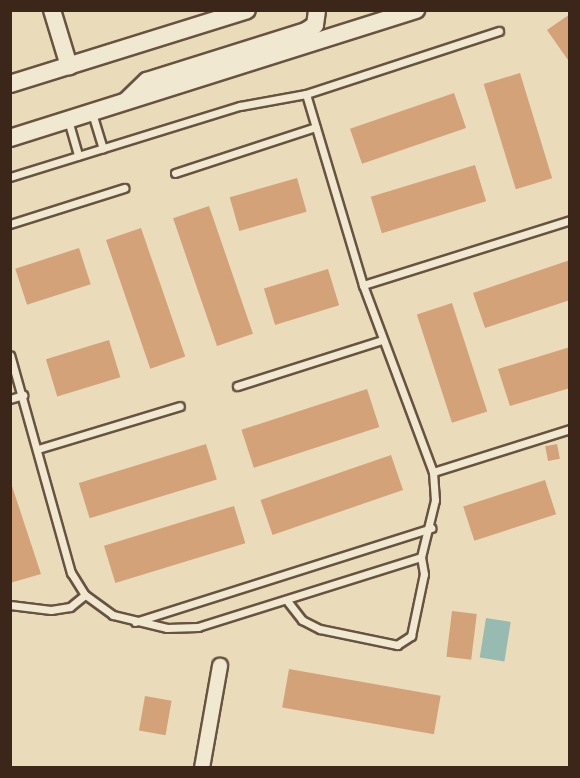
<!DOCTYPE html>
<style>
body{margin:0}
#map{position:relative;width:580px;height:778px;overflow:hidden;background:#eadcba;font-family:"IM FELL Great Primer",serif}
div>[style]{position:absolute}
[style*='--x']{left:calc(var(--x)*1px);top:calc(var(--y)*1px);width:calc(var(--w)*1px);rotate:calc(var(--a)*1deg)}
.water>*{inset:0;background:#98bbb1;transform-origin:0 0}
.building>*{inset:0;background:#d4a279;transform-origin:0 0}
.roads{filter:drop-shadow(2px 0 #685341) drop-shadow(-2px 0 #685341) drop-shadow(0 2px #685341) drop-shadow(0 -2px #685341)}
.service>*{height:7px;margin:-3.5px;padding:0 3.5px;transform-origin:3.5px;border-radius:3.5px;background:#f1e8d2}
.minor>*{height:14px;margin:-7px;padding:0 7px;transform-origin:7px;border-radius:7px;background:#f1e8d2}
.tertiary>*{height:16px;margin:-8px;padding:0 8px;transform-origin:8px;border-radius:8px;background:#f1e8d2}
span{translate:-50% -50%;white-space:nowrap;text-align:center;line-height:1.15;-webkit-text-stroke:4.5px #f1e8d2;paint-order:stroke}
.frame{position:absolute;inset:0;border:12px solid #3c2519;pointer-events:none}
</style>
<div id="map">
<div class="water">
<div style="left:486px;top:618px;width:25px;height:40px;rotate:9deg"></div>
</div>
<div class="building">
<div style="clip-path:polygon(570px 14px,570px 63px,547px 30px)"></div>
<div style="left:520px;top:73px;width:110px;height:38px;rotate:73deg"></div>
<div style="left:454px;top:93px;width:37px;height:110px;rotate:71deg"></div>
<div style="left:475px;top:165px;width:38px;height:109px;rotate:73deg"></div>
<div style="left:297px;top:178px;width:35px;height:70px;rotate:74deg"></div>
<div style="left:209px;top:206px;width:135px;height:38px;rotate:71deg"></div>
<div style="left:141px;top:228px;width:136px;height:37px;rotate:71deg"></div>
<div style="left:79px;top:248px;width:38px;height:67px;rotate:72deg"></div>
<div style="clip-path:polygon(570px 260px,570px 300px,485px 328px,473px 293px)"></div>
<div style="left:328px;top:269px;width:38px;height:67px;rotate:73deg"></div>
<div style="left:452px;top:303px;width:114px;height:37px;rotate:72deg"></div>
<div style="left:109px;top:340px;width:39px;height:66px;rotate:73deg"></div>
<div style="clip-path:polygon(570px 347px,570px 388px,510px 406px,498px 369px)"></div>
<div style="left:367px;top:389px;width:40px;height:132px;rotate:72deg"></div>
<div style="left:206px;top:444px;width:37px;height:133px;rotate:73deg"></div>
<div style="left:557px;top:444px;width:15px;height:12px;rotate:79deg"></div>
<div style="left:391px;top:455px;width:37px;height:138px;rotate:71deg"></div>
<div style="clip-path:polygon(10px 480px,41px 574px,10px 583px)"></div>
<div style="left:545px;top:480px;width:36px;height:86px;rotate:72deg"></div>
<div style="left:234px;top:506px;width:39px;height:136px;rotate:73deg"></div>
<div style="left:452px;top:611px;width:25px;height:46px;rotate:7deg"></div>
<div style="left:289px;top:669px;width:154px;height:39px;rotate:10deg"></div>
<div style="left:145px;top:696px;width:27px;height:35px;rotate:10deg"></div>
</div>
<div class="roads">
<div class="service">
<div style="--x:306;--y:94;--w:203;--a:-18.1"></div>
<div style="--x:92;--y:113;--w:37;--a:73"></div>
<div style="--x:68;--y:120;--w:37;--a:74"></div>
<div style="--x:175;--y:173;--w:148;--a:-18.1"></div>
<div style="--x:10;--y:177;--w:241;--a:-17.2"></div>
<div style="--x:240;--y:106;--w:67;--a:-10.3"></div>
<div style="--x:306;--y:94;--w:199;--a:73.4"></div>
<div style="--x:363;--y:285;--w:200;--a:69.5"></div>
<div style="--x:433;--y:472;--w:28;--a:86"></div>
<div style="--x:435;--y:500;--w:59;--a:103.8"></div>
<div style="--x:421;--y:557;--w:234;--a:162.6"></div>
<div style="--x:198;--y:627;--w:31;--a:178"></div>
<div style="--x:167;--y:628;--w:56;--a:-166.5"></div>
<div style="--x:113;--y:615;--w:34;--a:-144"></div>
<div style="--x:85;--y:595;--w:26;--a:-122"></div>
<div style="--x:71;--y:573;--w:226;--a:-105.6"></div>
<div style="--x:10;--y:224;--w:120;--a:-17.5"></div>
<div style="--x:363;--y:285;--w:217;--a:-17.4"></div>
<div style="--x:237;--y:386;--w:152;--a:-17.6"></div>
<div style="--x:10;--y:399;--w:14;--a:-17"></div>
<div style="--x:38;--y:449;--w:148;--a:-16.8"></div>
<div style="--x:433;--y:472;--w:144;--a:-17.4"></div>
<div style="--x:288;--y:602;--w:23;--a:52"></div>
<div style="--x:302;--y:620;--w:20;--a:27"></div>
<div style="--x:320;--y:629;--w:79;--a:11.7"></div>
<div style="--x:397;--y:645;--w:17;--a:-33"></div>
<div style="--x:411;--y:636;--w:63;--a:-78.2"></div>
<div style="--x:424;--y:574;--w:17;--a:-100"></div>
<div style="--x:10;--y:605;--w:41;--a:7"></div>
<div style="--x:51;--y:610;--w:19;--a:-9"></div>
<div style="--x:70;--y:607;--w:19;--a:-39"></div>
<div style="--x:135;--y:622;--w:311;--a:-17.6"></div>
</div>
<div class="minor">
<div style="--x:202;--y:768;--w:104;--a:-80"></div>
</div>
<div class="tertiary">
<div style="--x:52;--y:10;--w:59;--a:73.1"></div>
<div style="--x:10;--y:84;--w:248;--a:-17.3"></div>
<div style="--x:126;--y:101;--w:29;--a:-44"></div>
<div style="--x:147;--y:81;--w:167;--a:-17.5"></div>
<div style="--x:306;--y:31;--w:11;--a:-34"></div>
<div style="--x:315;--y:25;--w:15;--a:-82"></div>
<div style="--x:10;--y:138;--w:426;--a:-17.5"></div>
</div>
</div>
<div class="frame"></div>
</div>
